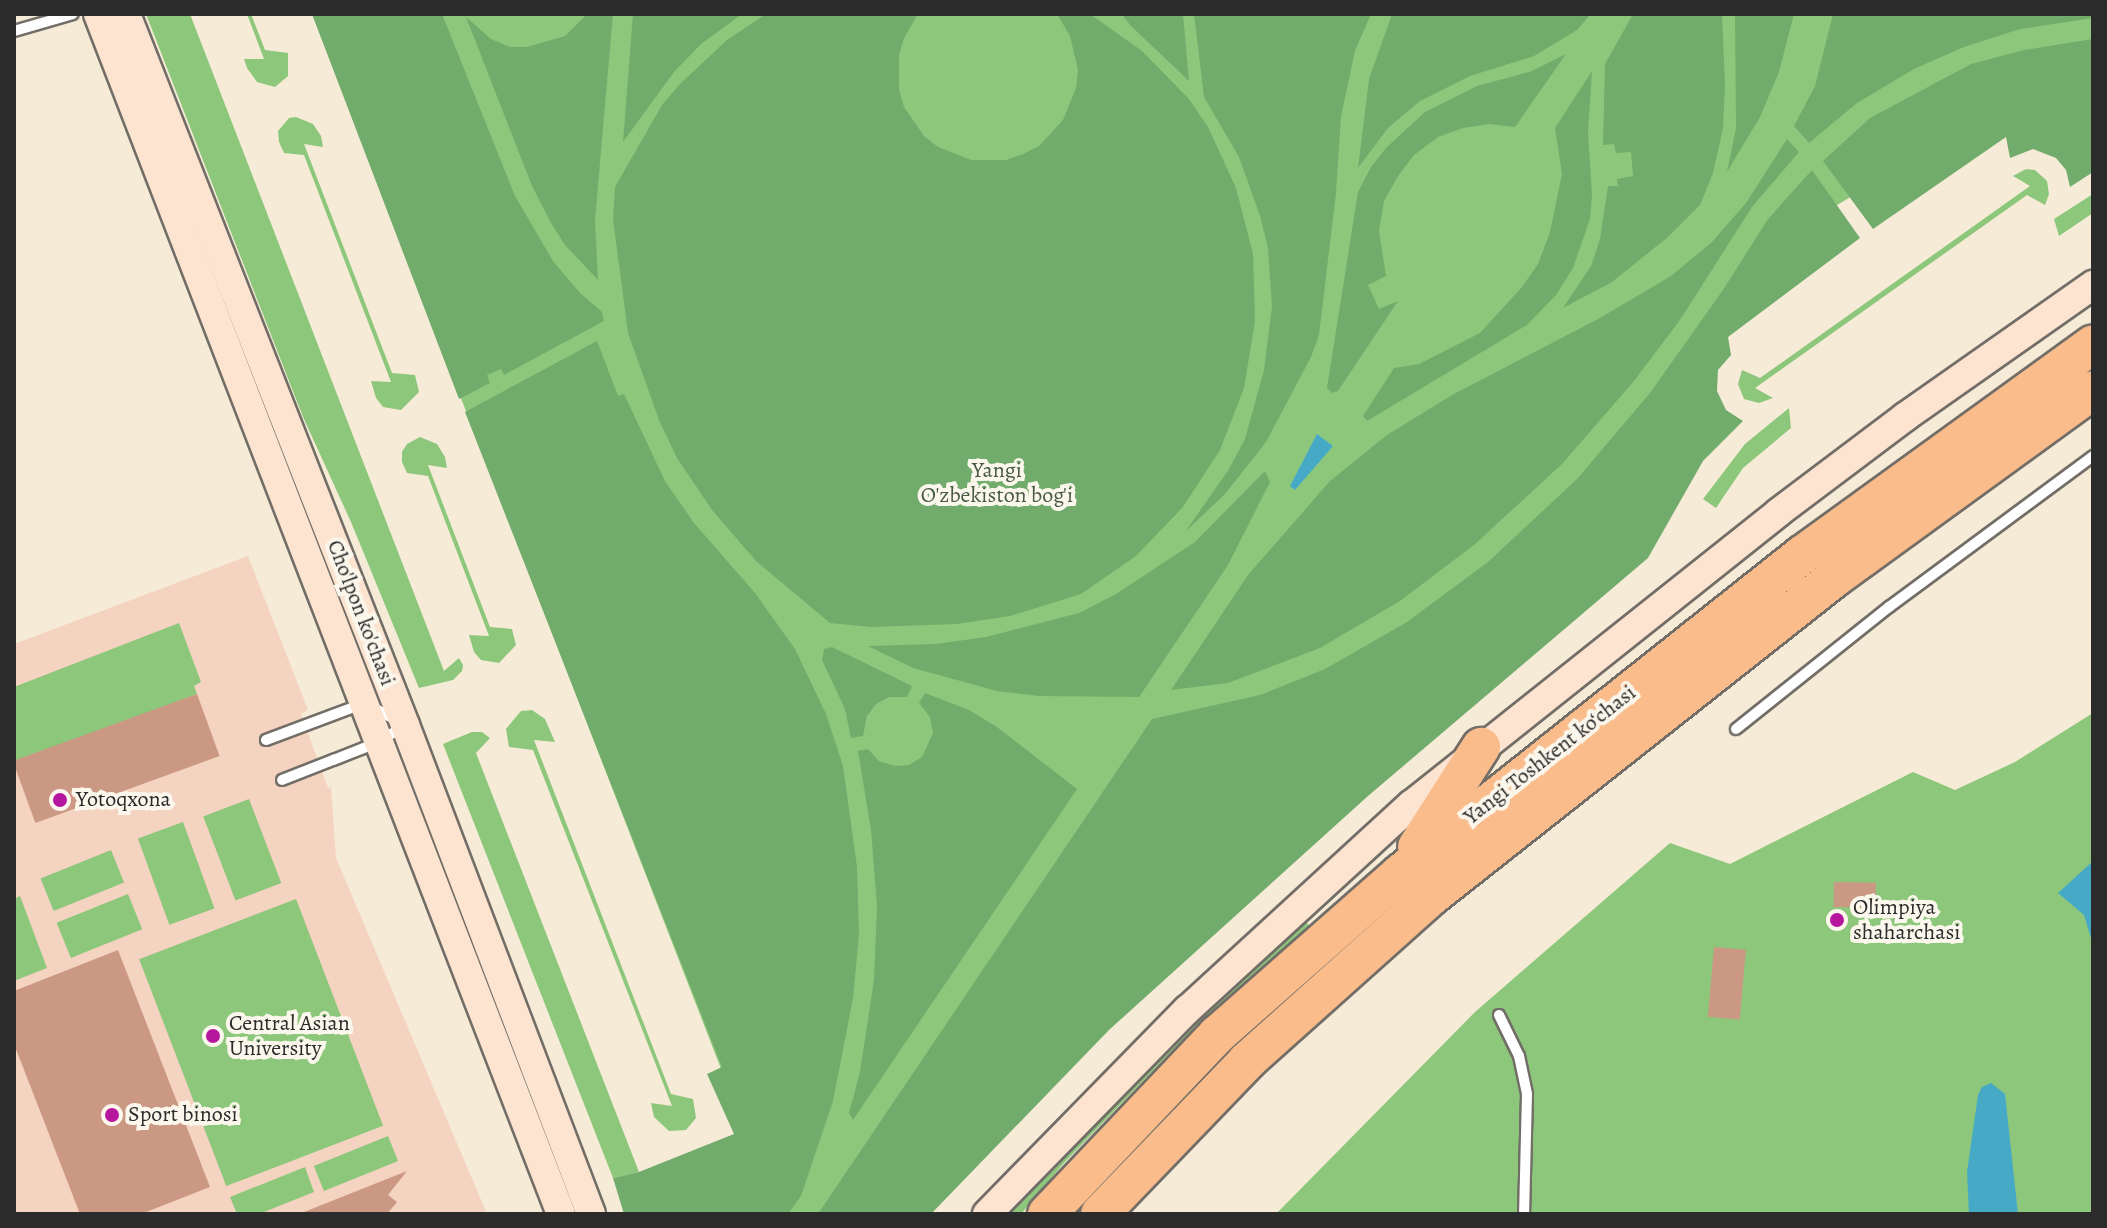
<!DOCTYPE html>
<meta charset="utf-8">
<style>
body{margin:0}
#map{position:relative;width:2107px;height:1228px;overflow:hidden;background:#f6ebd7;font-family:Alegreya,serif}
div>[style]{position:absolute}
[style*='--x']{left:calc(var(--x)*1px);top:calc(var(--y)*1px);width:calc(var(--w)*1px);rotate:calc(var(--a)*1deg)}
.built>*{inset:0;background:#f4d3c1}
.green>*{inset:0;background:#8dc77c;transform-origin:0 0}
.forest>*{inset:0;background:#72ac6c}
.water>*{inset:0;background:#46a9c6}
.building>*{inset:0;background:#cb9883;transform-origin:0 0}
.roads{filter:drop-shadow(2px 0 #726e67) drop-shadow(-2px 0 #726e67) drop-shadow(0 2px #726e67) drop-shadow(0 -2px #726e67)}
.lane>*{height:10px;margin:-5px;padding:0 5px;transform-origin:5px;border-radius:5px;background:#fff}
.secondary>*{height:28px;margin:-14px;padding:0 14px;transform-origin:14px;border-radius:14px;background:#fde4d1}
.highway>*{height:38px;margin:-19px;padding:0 19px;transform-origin:19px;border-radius:19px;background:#fabc8b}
.dots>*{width:22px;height:22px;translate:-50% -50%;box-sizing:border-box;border:4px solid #fbf7ec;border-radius:50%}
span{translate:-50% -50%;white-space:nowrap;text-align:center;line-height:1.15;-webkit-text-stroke:8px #fbf7ec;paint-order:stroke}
.park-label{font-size:22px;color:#485a43}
.street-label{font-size:22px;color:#2b2b2b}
.poi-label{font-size:22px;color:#2b2b2b}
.left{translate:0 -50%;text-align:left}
.frame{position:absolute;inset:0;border:16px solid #2b2b2b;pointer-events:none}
</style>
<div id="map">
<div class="built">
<div style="clip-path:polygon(248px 556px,308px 710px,301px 714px,328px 788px,331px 787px,336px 858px,487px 1214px,14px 1214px,14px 644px)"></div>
</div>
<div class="green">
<div style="clip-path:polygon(146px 14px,190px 14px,444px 671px,459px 658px,463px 665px,462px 671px,453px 680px,419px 688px,351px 522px,303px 417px)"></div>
<div style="clip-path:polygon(247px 14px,251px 14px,265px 50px,288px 53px,288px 76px,275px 87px,257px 82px,247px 68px,244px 59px,264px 59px)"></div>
<div style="clip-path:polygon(312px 14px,2093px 14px,2093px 94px,1925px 153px,1837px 205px,1359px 784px,918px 1214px,644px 1214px,749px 1141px)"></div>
<div style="clip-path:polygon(296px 117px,313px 124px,321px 136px,323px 147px,304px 144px,392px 373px,415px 375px,419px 392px,401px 410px,383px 407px,376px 398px,371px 381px,391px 382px,304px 155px,284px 153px,279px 142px,278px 131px,289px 118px)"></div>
<div style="clip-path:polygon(2026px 169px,2035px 170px,2047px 181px,2049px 194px,2045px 205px,2027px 195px,1755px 388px,1773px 398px,1759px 403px,1744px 399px,1738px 384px,1742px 370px,1760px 378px,2030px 186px,2013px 176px)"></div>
<div style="clip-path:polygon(2093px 194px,2093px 213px,2059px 236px,2054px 219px)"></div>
<div style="clip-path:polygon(1789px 408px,1791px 428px,1743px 468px,1716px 508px,1703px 499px,1745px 444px)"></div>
<div style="clip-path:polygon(420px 437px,437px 444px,445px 457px,447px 468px,428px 465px,490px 627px,512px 629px,516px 645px,499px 663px,481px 660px,474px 652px,469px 635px,489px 636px,428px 476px,407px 473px,402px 462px,402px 452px,407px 444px)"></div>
<div style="clip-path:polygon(179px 623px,201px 682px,194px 686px,197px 694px,66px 744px,45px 761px,41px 754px,14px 764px,14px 687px)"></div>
<div style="clip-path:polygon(532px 710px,545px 719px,555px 742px,534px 740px,671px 1094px,693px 1099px,696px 1118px,686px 1130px,669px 1131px,654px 1117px,651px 1103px,672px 1106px,533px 750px,509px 747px,506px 729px,521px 711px)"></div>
<div style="clip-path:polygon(2093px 713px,2093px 1214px,1276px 1214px,1475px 1012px,1670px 843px,1730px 864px,1913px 772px,1955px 790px,2015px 762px)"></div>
<div style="clip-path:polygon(472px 732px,482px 732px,490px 738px,476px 753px,639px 1172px,613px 1178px,443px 744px)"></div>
<div style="left:249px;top:799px;width:90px;height:49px;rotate:69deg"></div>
<div style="left:183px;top:822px;width:92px;height:48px;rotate:70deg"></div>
<div style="left:111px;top:850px;width:35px;height:76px;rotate:68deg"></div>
<div style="left:128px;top:894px;width:38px;height:77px;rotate:68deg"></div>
<div style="clip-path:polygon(20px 896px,47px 968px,14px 981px,14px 899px)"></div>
<div style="left:296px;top:899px;width:243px;height:168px;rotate:69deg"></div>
<div style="clip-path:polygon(1304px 920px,1309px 925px,1166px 1057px,1063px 1164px,1021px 1214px,1007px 1214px,1110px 1106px)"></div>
<div style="left:388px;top:1136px;width:27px;height:80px;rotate:68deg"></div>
<div style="clip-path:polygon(305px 1167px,314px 1192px,259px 1214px,237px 1214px,230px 1197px)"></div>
</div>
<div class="forest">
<div style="clip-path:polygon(312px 14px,442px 14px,515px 196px,553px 261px,580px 293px,602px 312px,604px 321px,504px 375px,501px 369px,487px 375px,490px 383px,459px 399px)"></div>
<div style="clip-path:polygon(587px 14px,613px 14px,595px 220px,598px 280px,565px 245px,551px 223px,532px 186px,466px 17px,491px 39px,510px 47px,527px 47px,565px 36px)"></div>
<div style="clip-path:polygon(633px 14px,742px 14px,701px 44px,674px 72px,623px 142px)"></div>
<div style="clip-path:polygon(766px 14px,918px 14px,904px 38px,899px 55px,899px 90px,904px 107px,924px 136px,938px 147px,971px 160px,1006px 160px,1023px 154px,1039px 146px,1063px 120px,1076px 88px,1078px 70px,1070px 36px,1057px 14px,1090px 14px,1142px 51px,1189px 99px,1208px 127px,1236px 188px,1253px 254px,1255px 321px,1244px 388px,1220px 450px,1183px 507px,1136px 556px,1081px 594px,1010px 616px,957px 624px,871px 627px,830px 623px,756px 561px,712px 510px,677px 458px,659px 420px,628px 333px,613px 219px,615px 187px,662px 105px,679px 85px,727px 40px)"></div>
<div style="clip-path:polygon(1122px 14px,1183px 14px,1189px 81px,1130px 25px)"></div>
<div style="clip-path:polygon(1194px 14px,1371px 14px,1355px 51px,1341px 116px,1336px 193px,1319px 335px,1311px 357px,1266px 442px,1225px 494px,1185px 532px,1229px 469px,1245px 439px,1264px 370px,1272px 307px,1268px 248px,1260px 216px,1239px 157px,1204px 97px)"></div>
<div style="clip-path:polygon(1392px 14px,1591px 14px,1577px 30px,1534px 56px,1470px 76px,1420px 101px,1388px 128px,1358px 168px,1369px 79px)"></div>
<div style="clip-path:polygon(1633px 14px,1722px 14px,1725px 85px,1723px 128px,1713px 173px,1700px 205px,1668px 237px,1612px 282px,1563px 308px,1591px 266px,1600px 239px,1608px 186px,1618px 186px,1617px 179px,1633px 176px,1631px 152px,1616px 153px,1614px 144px,1603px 145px,1605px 64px)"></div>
<div style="clip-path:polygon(1735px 14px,1794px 14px,1779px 72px,1760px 117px,1727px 172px,1736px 128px)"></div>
<div style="clip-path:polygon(1833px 14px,2093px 14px,2093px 18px,2020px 29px,1964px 47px,1914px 69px,1857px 103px,1809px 143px,1794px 126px,1815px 86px)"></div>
<div style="clip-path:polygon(2093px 39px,2093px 172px,2070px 187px,2066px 170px,2056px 158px,2033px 149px,2010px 158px,2006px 137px,1873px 229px,1823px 161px,1870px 118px,1971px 64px,2024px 50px)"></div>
<div style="clip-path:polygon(1566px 54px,1515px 127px,1490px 124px,1463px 128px,1438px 137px,1414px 155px,1398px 176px,1384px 201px,1379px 231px,1386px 276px,1368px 285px,1379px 309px,1398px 301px,1338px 391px,1332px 393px,1327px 388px,1358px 192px,1371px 167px,1386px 148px,1425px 112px,1477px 86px,1532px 71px)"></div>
<div style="clip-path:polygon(1592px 71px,1588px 132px,1592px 194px,1590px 219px,1573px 268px,1556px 295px,1527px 325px,1367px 421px,1363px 416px,1394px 368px,1419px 364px,1480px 333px,1522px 287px,1538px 264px,1550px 232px,1562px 174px,1555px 128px)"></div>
<div style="clip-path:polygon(1787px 139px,1799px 152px,1752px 207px,1680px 320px,1634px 381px,1562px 464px,1474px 545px,1400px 601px,1320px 648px,1228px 683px,1171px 690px,1248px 575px,1330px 481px,1387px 435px,1452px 395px,1600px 318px,1671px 276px,1712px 242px,1746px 203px)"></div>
<div style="clip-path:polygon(1812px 170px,1860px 238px,1728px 337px,1731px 355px,1718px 370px,1717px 391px,1726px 410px,1743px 421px,1703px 461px,1648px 558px,1368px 796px,1109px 1030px,931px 1214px,818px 1214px,1152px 719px,1260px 695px,1325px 669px,1407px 622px,1488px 562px,1577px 479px,1650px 393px,1723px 290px,1768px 219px)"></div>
<div style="clip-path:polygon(597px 341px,618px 396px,624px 394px,665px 481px,694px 523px,755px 593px,795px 649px,826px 714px,843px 766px,857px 867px,859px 934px,853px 998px,833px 1101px,801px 1196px,788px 1214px,624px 1214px,613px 1178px,639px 1172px,734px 1134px,707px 1074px,722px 1067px,465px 412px)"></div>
<div style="clip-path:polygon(1265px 471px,1270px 482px,1228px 565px,1139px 697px,1039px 696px,997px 691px,913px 668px,868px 646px,936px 644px,986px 637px,1079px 613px,1116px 594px,1195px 542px)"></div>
<div style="clip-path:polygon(832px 647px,912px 686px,907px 697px,889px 697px,876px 704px,867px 716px,863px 736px,851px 738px,845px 709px,822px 660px,824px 649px)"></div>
<div style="clip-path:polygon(925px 693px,969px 710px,997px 727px,1077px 789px,853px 1120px,849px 1113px,860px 1072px,874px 980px,877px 906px,871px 830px,858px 751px,868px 749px,879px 761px,895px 766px,909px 765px,922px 757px,933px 733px,930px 717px,919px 703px)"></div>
</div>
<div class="water">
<div style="clip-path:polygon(1317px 434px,1333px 446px,1295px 490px,1290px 486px)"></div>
<div style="clip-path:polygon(2093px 861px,2093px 945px,2084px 915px,2058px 893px)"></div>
<div style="clip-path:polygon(1991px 1083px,2005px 1094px,2018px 1214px,1969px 1214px,1967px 1172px,1978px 1095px,1982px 1087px)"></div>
</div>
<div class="building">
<div style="left:197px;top:694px;width:66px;height:196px;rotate:70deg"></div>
<div style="left:1834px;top:882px;width:42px;height:25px;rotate:1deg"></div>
<div style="left:1714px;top:947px;width:32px;height:70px;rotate:5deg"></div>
<div style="clip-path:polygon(118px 950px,210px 1187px,141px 1214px,80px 1214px,14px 1044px,14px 991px)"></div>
<div style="clip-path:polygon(407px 1171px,388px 1195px,397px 1202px,387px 1214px,299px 1214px)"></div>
</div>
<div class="roads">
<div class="lane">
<div style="--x:14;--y:31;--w:61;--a:-16.1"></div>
<div style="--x:1736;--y:729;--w:196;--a:-38.6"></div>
<div style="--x:1889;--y:607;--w:254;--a:-36.5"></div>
<div style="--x:266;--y:740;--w:106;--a:-20.5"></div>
<div style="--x:365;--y:703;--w:46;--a:28.8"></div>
<div style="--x:405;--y:725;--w:31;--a:147"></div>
<div style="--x:379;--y:742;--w:104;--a:158.6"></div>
<div style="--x:1499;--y:1015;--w:46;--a:64"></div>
<div style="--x:1519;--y:1056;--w:39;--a:78"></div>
<div style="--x:1527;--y:1094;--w:120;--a:91.4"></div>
</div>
<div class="secondary">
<div style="--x:98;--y:14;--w:1286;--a:68.9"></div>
<div style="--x:126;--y:14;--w:764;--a:68.57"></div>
<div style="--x:405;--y:725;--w:523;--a:69.17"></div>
<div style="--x:987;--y:1214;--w:286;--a:-45.6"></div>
<div style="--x:1187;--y:1010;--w:304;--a:-42.5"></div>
<div style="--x:1411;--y:805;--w:470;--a:-38.5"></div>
<div style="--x:1779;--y:512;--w:158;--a:-37"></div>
<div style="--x:1905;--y:417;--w:230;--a:-35.1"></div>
</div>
<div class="highway">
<div style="--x:1417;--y:847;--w:119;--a:-57.4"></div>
<div style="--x:1047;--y:1214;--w:247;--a:-46.5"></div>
<div style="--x:1217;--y:1035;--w:245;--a:-41.4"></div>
<div style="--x:1401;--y:873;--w:512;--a:-38.42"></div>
<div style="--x:1802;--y:555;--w:359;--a:-35.9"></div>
<div style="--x:1100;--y:1214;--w:212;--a:-46.1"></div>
<div style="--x:1247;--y:1061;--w:244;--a:-41.8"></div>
<div style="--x:1429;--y:898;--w:515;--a:-38.29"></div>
<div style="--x:1833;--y:579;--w:321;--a:-36"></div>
</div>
</div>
<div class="dots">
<div style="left:60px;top:800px;background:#b5179e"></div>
<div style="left:1837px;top:920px;background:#b5179e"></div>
<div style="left:213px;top:1036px;background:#b5179e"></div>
<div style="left:112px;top:1115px;background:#b5179e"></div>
</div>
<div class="park-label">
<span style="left:997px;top:483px">Yangi<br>O'zbekiston bog'i</span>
</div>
<div class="street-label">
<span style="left:361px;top:613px;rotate:69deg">Cho'lpon ko'chasi</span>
<span style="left:1550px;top:755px;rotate:-38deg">Yangi Toshkent ko‘chasi</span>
</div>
<div class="poi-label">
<span class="left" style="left:76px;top:800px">Yotoqxona</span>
<span class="left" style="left:1853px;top:920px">Olimpiya<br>shaharchasi</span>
<span class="left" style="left:229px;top:1036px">Central Asian<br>University</span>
<span class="left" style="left:128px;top:1115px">Sport binosi</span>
</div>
<div class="frame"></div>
</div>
